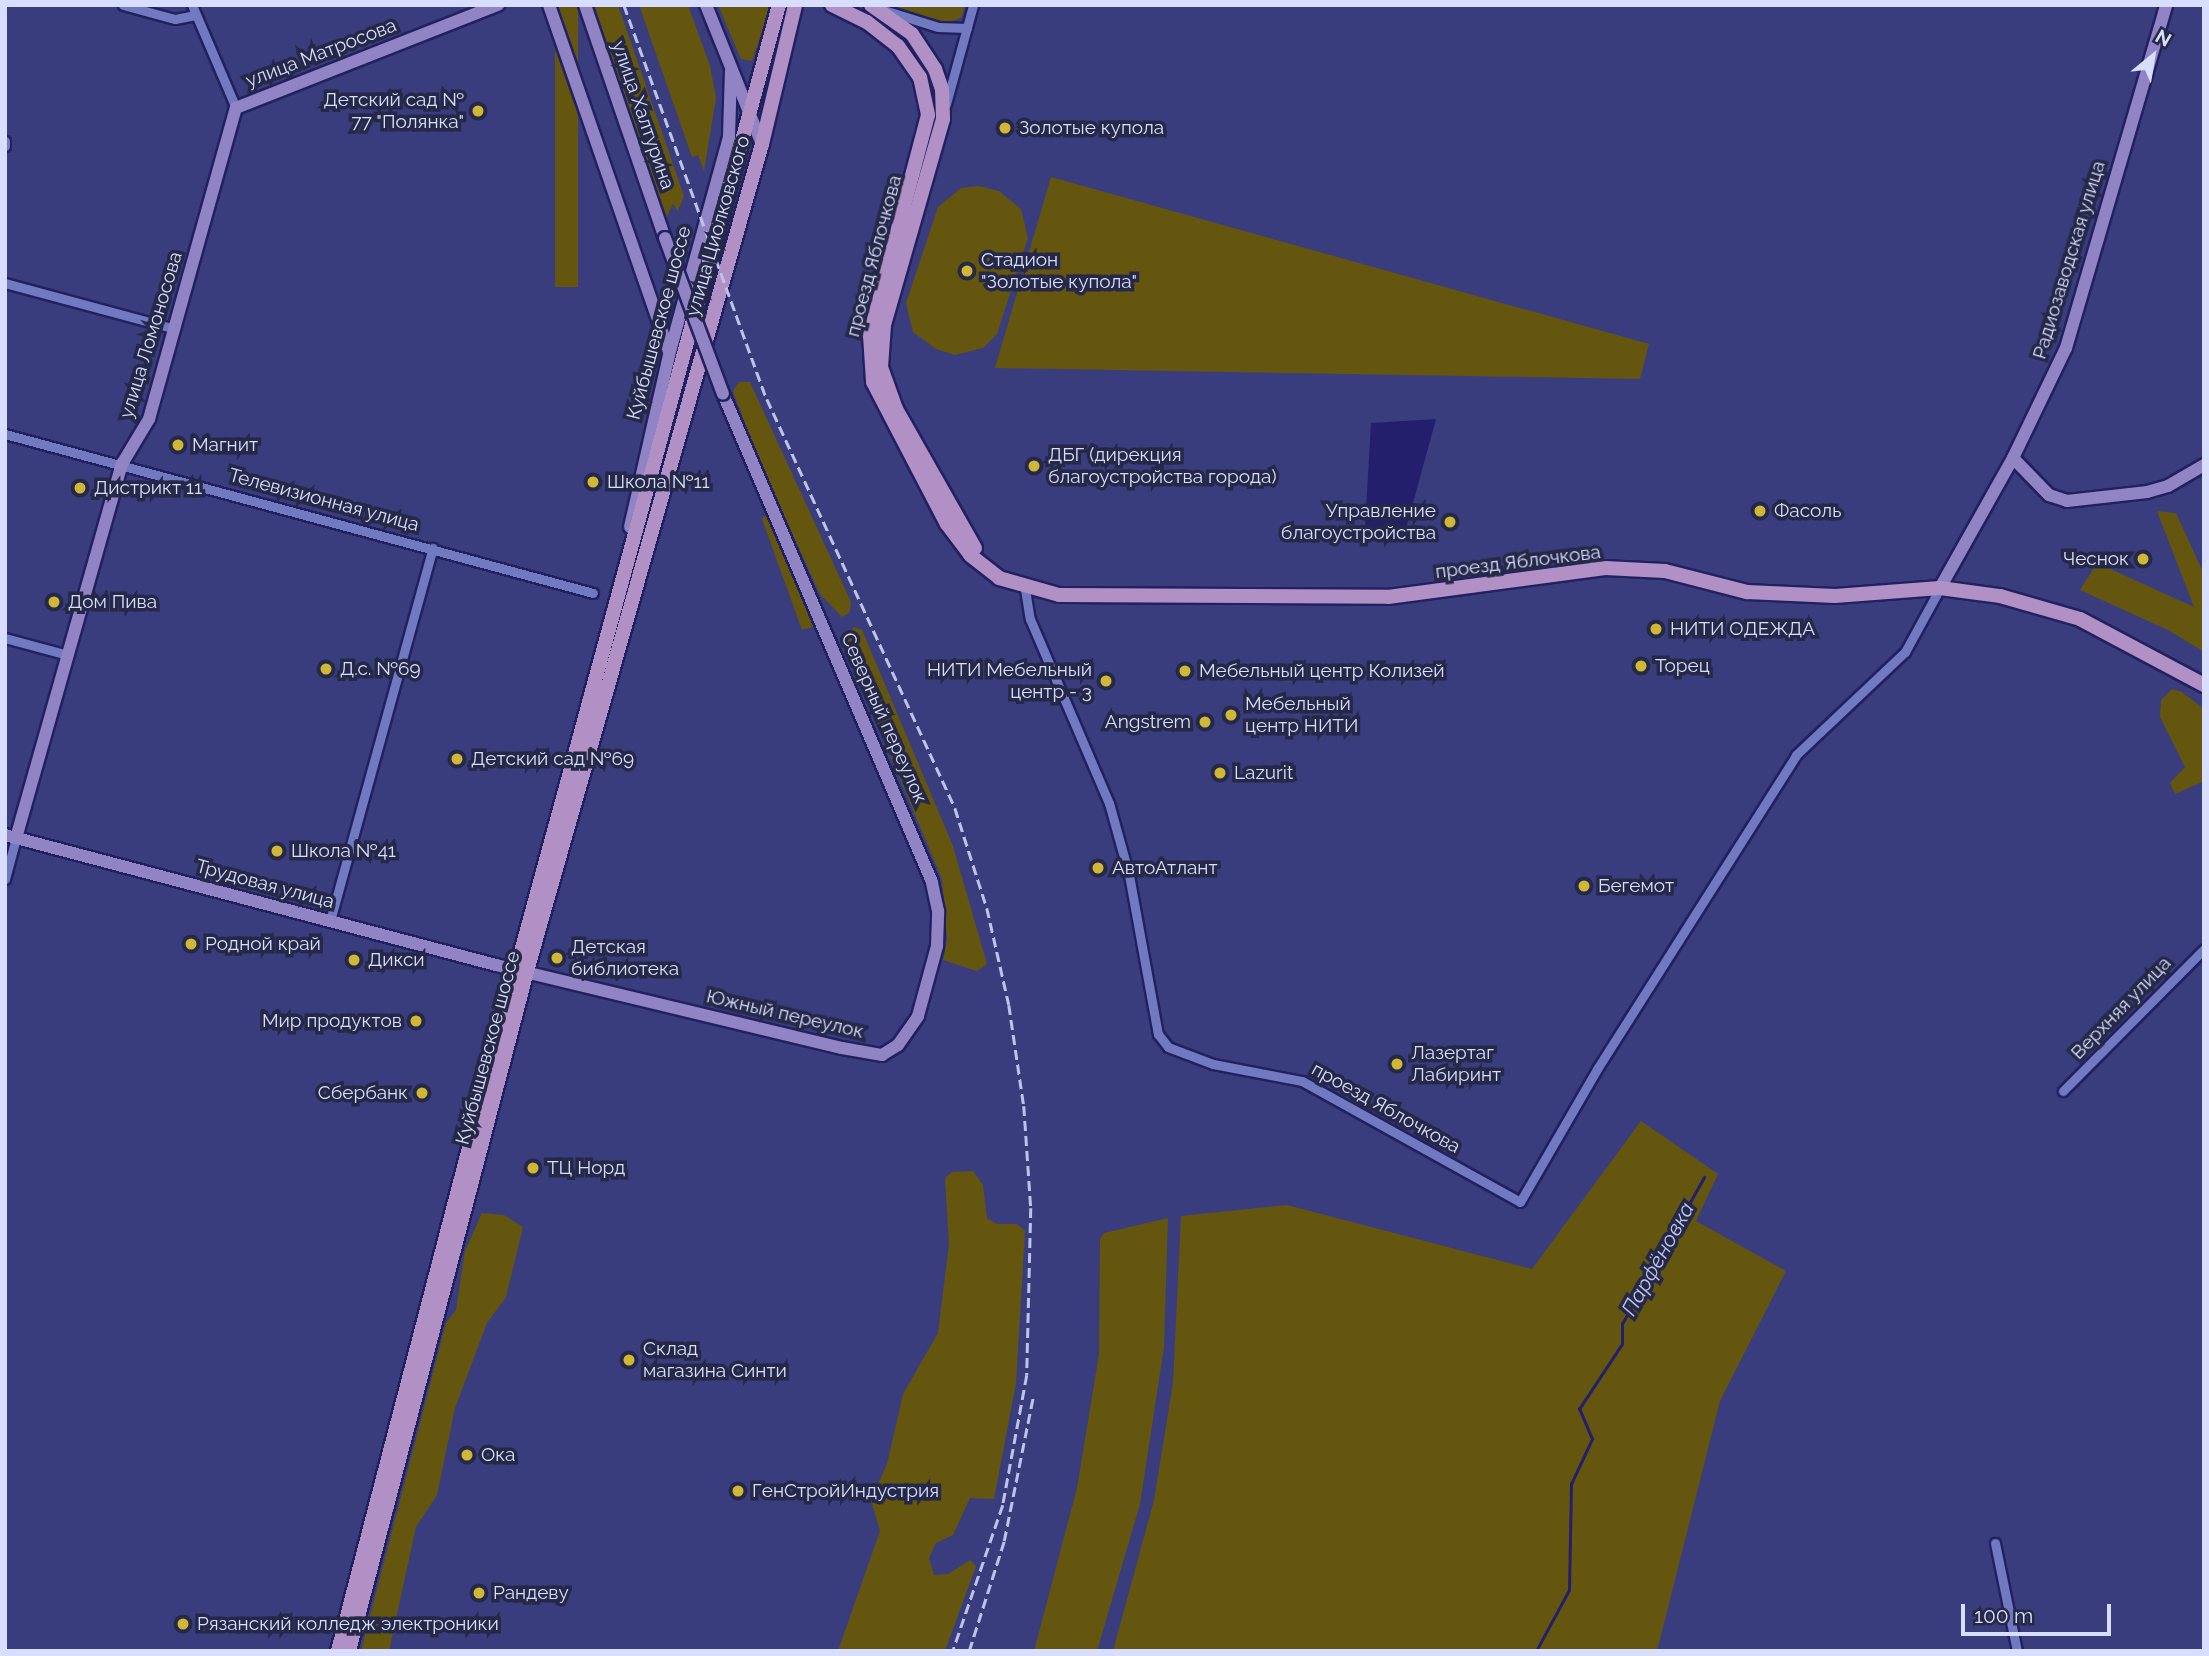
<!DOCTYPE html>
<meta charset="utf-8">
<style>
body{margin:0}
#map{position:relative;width:2209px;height:1656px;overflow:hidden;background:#393d7e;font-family:Raleway,sans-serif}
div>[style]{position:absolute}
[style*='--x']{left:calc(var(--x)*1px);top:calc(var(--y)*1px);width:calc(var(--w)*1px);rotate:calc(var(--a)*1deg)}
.green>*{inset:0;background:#64560f;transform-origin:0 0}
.water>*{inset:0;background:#231f6d}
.stream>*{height:2.5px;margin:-1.25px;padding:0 1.25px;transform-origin:1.25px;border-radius:1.25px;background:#231f6d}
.roads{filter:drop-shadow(2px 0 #222160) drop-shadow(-2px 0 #222160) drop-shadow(0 2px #222160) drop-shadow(0 -2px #222160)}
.street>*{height:9px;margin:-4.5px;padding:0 4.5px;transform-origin:4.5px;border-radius:4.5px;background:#7179c1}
.secondary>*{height:12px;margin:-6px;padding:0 6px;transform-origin:6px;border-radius:6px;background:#9184c4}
.primary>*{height:14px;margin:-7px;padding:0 7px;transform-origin:7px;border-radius:7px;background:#b190c6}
.rail>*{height:2.5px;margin-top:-1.25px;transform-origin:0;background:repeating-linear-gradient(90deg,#bec3e8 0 10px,transparent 0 15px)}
.bridges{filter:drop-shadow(2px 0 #222160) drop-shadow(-2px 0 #222160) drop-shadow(0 2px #222160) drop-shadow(0 -2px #222160)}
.secondary-bridge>*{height:12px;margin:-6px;padding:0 6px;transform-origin:6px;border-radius:6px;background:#9184c4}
.dots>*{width:19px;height:19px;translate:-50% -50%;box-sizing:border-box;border:4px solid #252947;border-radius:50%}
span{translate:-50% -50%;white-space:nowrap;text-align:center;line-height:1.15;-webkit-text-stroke:7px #252947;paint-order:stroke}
.street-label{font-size:19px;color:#d8defd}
.poi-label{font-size:19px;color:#d8defd}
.right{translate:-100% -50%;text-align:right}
.left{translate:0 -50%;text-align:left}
.water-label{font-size:21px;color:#bfc6f3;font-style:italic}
.frame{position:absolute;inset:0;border:7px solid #d8defd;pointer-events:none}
.north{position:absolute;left:2118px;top:21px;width:70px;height:70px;-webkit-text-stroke:5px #252947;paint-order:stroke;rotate:30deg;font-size:19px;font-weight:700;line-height:28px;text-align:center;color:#d8defd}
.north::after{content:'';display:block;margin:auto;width:24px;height:32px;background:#d8defd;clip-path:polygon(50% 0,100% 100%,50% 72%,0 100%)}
.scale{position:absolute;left:1961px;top:1604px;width:150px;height:32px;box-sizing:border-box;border:4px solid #d8defd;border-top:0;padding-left:9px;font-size:21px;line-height:24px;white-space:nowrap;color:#d8defd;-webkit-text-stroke:5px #252947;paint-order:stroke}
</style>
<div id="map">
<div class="green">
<div style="left:555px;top:5px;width:23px;height:282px"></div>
<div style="clip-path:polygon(591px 5px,618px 5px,684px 196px,678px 211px,673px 204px,665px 220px)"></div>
<div style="clip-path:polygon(639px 5px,688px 5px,710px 66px,716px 98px,704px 171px,698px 155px,692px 157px)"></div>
<div style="clip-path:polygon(718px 5px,771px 5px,752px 61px,741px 59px)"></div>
<div style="clip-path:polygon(891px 5px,965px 5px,962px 17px,947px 24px)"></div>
<div style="clip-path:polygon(1051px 177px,1649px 344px,1640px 379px,995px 368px)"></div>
<div style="clip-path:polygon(979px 186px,999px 191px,1021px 209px,1028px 238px,997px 334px,983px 348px,955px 355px,936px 349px,913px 332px,906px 303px,938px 207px,961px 188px)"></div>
<div style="clip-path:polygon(739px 382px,750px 382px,851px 602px,850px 612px,842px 617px,820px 594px,758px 459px,733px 391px)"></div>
<div style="clip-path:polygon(2157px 511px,2176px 513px,2204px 574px,2204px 652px,2168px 630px,2080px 590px,2097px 563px,2194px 607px)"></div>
<div style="clip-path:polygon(764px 516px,769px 517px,816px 626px,802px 630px,762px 519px)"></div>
<div style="clip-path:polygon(854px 627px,862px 630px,953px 846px,987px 964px,977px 971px,943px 960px,947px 940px,942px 879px,842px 641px)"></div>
<div style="clip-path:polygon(2172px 689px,2182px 692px,2204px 709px,2204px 781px,2175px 794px,2170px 783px,2185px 767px,2160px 717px,2161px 700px)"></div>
<div style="clip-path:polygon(1641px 1121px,1718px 1174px,1696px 1221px,1786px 1271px,1720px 1401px,1657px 1651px,1113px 1651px,1154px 1500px,1173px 1383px,1181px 1216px,1287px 1205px,1532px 1269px)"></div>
<div style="clip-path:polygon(973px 1171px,983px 1185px,987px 1218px,997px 1224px,1017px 1224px,1025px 1231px,1016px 1383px,994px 1499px,970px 1498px,953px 1535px,936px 1543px,929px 1558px,934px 1575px,948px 1574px,970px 1560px,976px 1566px,945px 1651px,838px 1651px,880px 1531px,871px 1500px,887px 1464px,903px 1394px,938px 1333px,949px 1244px,945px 1178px,952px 1172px)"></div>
<div style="clip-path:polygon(482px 1213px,504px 1215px,523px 1227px,506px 1297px,487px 1323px,455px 1408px,437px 1495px,416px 1527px,389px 1651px,361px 1651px,446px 1323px,456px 1310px,465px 1251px)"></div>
<div style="clip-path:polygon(1168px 1218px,1164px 1347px,1140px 1504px,1097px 1651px,1034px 1651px,1077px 1488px,1099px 1354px,1100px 1239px,1104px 1233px)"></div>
</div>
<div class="water">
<div style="clip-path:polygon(1436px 419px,1405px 532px,1365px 528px,1371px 423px)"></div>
</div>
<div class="stream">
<div style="--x:1536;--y:1651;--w:69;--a:-61.6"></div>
<div style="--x:1569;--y:1590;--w:106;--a:-88.9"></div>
<div style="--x:1571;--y:1484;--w:50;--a:-65"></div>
<div style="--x:1592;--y:1439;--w:33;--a:-113"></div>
<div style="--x:1579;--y:1409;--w:78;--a:-56.5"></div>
<div style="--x:1622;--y:1344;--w:20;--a:-90"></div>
<div style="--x:1622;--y:1324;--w:168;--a:-60.8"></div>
</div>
<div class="roads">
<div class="street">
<div style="--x:123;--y:5;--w:54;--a:15.1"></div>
<div style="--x:175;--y:19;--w:21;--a:-11"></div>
<div style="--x:192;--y:5;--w:112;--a:66.9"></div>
<div style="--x:887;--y:11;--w:53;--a:17.4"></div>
<div style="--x:938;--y:27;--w:29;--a:2"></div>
<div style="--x:946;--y:104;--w:103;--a:-74.7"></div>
<div style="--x:5;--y:141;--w:5;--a:90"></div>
<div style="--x:5;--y:283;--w:176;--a:15.1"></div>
<div style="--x:5;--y:434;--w:609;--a:15.13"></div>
<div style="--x:1025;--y:589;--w:30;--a:81"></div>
<div style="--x:1030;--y:619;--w:200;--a:66.8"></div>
<div style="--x:1109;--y:803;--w:75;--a:74.5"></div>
<div style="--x:1129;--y:875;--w:162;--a:79.7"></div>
<div style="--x:1158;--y:1034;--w:16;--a:52"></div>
<div style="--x:1168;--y:1047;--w:48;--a:20.7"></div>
<div style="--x:1213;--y:1064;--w:91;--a:10.8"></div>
<div style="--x:1302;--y:1081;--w:249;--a:29"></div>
<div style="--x:1520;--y:1202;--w:154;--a:-59.9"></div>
<div style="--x:1597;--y:1069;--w:372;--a:-57.6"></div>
<div style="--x:1796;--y:755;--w:150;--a:-43.4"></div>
<div style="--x:1905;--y:652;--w:73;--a:-61.3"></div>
<div style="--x:5;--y:638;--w:65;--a:15.1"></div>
<div style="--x:5;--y:879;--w:42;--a:-75"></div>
<div style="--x:330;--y:921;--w:387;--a:-74.6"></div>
<div style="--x:2063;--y:1091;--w:200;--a:-45.2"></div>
<div style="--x:1995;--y:1543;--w:110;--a:78.5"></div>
</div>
<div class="secondary">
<div style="--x:549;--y:5;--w:367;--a:70.9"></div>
<div style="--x:585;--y:5;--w:246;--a:71.1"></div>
<div style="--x:706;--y:5;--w:150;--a:68.1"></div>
<div style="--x:2013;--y:458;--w:52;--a:45.8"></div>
<div style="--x:2049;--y:495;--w:19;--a:18"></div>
<div style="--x:2067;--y:501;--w:81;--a:-6.4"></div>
<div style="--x:2147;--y:492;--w:22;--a:-16"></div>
<div style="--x:2168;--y:486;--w:42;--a:-30.3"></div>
<div style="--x:630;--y:527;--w:176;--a:-77.2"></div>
<div style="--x:669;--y:355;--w:226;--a:-74.6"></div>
<div style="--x:729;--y:137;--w:66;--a:-88.3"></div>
<div style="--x:1940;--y:588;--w:149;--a:-60.7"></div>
<div style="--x:2013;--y:458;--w:122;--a:-64.3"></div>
<div style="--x:2066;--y:348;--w:357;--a:-73.7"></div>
<div style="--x:5;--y:835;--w:508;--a:14.83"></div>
<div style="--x:496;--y:965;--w:356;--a:13.5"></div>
<div style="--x:842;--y:1048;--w:41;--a:9.9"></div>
<div style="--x:882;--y:1055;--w:19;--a:-32"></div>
<div style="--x:898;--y:1045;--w:35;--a:-55"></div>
<div style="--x:918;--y:1016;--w:73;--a:-74.8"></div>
<div style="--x:937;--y:946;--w:35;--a:-88"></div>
<div style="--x:938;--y:911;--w:30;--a:-102"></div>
<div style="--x:932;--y:882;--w:531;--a:-113.18"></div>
<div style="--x:16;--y:838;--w:389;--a:-74.2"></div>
<div style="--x:122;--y:464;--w:52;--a:-59"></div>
<div style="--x:149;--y:419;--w:323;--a:-74.4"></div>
<div style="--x:236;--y:108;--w:282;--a:-21.5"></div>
</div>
<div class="primary">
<div style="--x:832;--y:5;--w:39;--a:26"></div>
<div style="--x:867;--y:22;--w:39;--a:38"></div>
<div style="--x:898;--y:46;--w:38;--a:55"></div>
<div style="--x:920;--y:77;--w:39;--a:78"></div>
<div style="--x:928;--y:115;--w:228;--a:104.8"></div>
<div style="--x:870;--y:335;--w:47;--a:86.3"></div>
<div style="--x:873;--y:382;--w:160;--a:62.5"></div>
<div style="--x:947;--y:524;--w:39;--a:53"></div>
<div style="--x:970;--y:555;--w:37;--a:38"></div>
<div style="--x:999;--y:578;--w:62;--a:15.8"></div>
<div style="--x:1059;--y:595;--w:329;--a:0.3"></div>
<div style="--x:1388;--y:597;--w:219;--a:-7.6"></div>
<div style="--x:1605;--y:568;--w:60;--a:2.9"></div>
<div style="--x:1665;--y:571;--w:85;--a:14.4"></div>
<div style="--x:1747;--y:592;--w:88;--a:2.6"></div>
<div style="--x:1835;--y:596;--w:105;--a:-4.4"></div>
<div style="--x:1940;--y:588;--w:61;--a:7.6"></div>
<div style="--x:2000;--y:596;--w:83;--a:16"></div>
<div style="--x:2080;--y:619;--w:140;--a:28"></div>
<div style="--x:871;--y:5;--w:50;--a:35.3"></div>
<div style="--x:912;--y:34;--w:42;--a:56.7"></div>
<div style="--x:935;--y:69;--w:21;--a:71"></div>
<div style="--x:942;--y:89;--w:30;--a:88"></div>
<div style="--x:943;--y:119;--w:214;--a:106"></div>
<div style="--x:884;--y:325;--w:42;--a:94.1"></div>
<div style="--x:881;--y:367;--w:45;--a:70.3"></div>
<div style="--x:896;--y:409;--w:160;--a:60.4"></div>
<div style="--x:338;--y:1651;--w:631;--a:-75.41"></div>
<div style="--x:497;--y:1040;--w:1073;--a:-74.76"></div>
<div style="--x:349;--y:1651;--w:703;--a:-75.33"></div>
<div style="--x:527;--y:971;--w:860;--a:-74.14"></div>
<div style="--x:762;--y:144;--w:143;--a:-76.6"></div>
</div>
</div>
<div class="rail">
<div style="--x:624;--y:5;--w:419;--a:70.1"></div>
<div style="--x:767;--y:399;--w:450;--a:65.3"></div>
<div style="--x:955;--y:808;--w:105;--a:72.3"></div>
<div style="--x:987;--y:908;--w:99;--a:77.2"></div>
<div style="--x:1009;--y:1005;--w:102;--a:81.6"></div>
<div style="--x:1024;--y:1106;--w:102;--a:86.1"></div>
<div style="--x:1031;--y:1208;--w:167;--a:91.4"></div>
<div style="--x:1027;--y:1375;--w:132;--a:100.5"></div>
<div style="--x:1003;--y:1505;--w:154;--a:108.9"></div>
<div style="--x:969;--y:1651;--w:115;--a:-72.3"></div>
<div style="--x:1004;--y:1541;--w:147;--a:-78.6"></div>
</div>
<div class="bridges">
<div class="secondary-bridge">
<div style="--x:665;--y:238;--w:166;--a:69.6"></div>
</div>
</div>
<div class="dots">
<div style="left:478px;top:111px;background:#d0b736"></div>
<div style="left:1005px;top:128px;background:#d0b736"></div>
<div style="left:967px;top:271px;background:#d0b736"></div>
<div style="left:178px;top:445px;background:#d0b736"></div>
<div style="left:1034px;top:466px;background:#d0b736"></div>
<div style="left:593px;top:482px;background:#d0b736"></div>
<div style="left:80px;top:488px;background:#d0b736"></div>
<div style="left:1760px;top:511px;background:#d0b736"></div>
<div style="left:1450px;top:522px;background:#d0b736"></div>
<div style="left:2143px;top:559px;background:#d0b736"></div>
<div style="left:54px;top:602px;background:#d0b736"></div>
<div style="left:1656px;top:629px;background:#d0b736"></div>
<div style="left:1641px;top:666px;background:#d0b736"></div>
<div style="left:326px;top:669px;background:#d0b736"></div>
<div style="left:1185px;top:671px;background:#d0b736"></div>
<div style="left:1106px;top:681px;background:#d0b736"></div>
<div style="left:1231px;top:715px;background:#d0b736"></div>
<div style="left:1205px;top:722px;background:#d0b736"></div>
<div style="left:457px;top:759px;background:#d0b736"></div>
<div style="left:1220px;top:773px;background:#d0b736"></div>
<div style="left:277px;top:851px;background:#d0b736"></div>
<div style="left:1098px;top:868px;background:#d0b736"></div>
<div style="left:1584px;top:886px;background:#d0b736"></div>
<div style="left:191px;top:944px;background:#d0b736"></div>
<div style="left:557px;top:958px;background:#d0b736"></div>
<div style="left:354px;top:960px;background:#d0b736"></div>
<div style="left:416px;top:1021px;background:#d0b736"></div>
<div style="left:1397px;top:1064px;background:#d0b736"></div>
<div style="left:422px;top:1093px;background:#d0b736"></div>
<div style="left:533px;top:1168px;background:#d0b736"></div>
<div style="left:629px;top:1360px;background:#d0b736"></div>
<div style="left:467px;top:1455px;background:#d0b736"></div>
<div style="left:738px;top:1491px;background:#d0b736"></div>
<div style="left:479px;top:1593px;background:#d0b736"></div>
<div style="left:183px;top:1624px;background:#d0b736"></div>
</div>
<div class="street-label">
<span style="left:321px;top:53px;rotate:-21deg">улица Матросова</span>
<span style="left:643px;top:115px;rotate:71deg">улица Халтурина</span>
<span style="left:718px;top:226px;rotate:-74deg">улица Циолковского</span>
<span style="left:874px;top:256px;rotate:-75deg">проезд Яблочкова</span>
<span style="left:2069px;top:260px;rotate:-73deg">Радиозаводская улица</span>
<span style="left:659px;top:323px;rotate:-75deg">Куйбышевское шоссе</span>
<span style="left:151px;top:335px;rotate:-73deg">улица Ломоносова</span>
<span style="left:324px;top:500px;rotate:15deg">Телевизионная улица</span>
<span style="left:1518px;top:562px;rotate:-7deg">проезд Яблочкова</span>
<span style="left:884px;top:718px;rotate:66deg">Северный переулок</span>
<span style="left:265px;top:884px;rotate:15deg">Трудовая улица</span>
<span style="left:2121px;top:1008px;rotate:-46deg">Верхняя улица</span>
<span style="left:785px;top:1014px;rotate:13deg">Южный переулок</span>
<span style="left:488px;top:1048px;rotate:-75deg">Куйбышевское шоссе</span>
<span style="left:1386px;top:1108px;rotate:29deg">проезд Яблочкова</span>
</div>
<div class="poi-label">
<span class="right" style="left:464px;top:111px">Детский сад №<br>77 "Полянка"</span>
<span class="left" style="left:1019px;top:128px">Золотые купола</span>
<span class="left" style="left:981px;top:271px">Стадион<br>"Золотые купола"</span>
<span class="left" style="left:192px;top:445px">Магнит</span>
<span class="left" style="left:1048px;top:466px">ДБГ (дирекция<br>благоустройства города)</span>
<span class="left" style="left:607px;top:482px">Школа №11</span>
<span class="left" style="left:94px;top:488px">Дистрикт 11</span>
<span class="right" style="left:1436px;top:522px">Управление<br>благоустройства</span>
<span class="left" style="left:1774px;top:511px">Фасоль</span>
<span class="right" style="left:2129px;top:559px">Чеснок</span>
<span class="left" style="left:68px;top:602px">Дом Пива</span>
<span class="left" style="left:1670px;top:629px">НИТИ ОДЕЖДА</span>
<span class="left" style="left:1655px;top:666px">Торец</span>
<span class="left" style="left:340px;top:669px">Д.с. №69</span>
<span class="right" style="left:1092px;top:681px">НИТИ Мебельный<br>центр - 3</span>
<span class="left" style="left:1199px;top:671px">Мебельный центр Колизей</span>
<span class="left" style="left:1245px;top:715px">Мебельный<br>центр НИТИ</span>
<span class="right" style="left:1191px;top:722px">Angstrem</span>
<span class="left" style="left:471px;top:759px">Детский сад №69</span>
<span class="left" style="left:1234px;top:773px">Lazurit</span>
<span class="left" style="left:291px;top:851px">Школа №41</span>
<span class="left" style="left:1112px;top:868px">АвтоАтлант</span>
<span class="left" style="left:1598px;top:886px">Бегемот</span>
<span class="left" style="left:205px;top:944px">Родной край</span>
<span class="left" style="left:571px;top:958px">Детская<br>библиотека</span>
<span class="left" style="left:368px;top:960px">Дикси</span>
<span class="right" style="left:402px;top:1021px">Мир продуктов</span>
<span class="left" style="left:1411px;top:1064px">Лазертаг<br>Лабиринт</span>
<span class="right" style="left:408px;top:1093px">Сбербанк</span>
<span class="left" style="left:547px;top:1168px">ТЦ Норд</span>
<span class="left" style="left:643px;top:1360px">Склад<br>магазина Синти</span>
<span class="left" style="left:481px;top:1455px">Ока</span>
<span class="left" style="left:752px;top:1491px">ГенСтройИндустрия</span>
<span class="left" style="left:493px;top:1593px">Рандеву</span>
<span class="left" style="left:197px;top:1624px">Рязанский колледж электроники</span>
</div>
<div class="water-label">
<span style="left:1658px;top:1259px;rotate:-61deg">Парфёновка</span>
</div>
<div class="frame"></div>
<div class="north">N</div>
<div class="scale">100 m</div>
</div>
